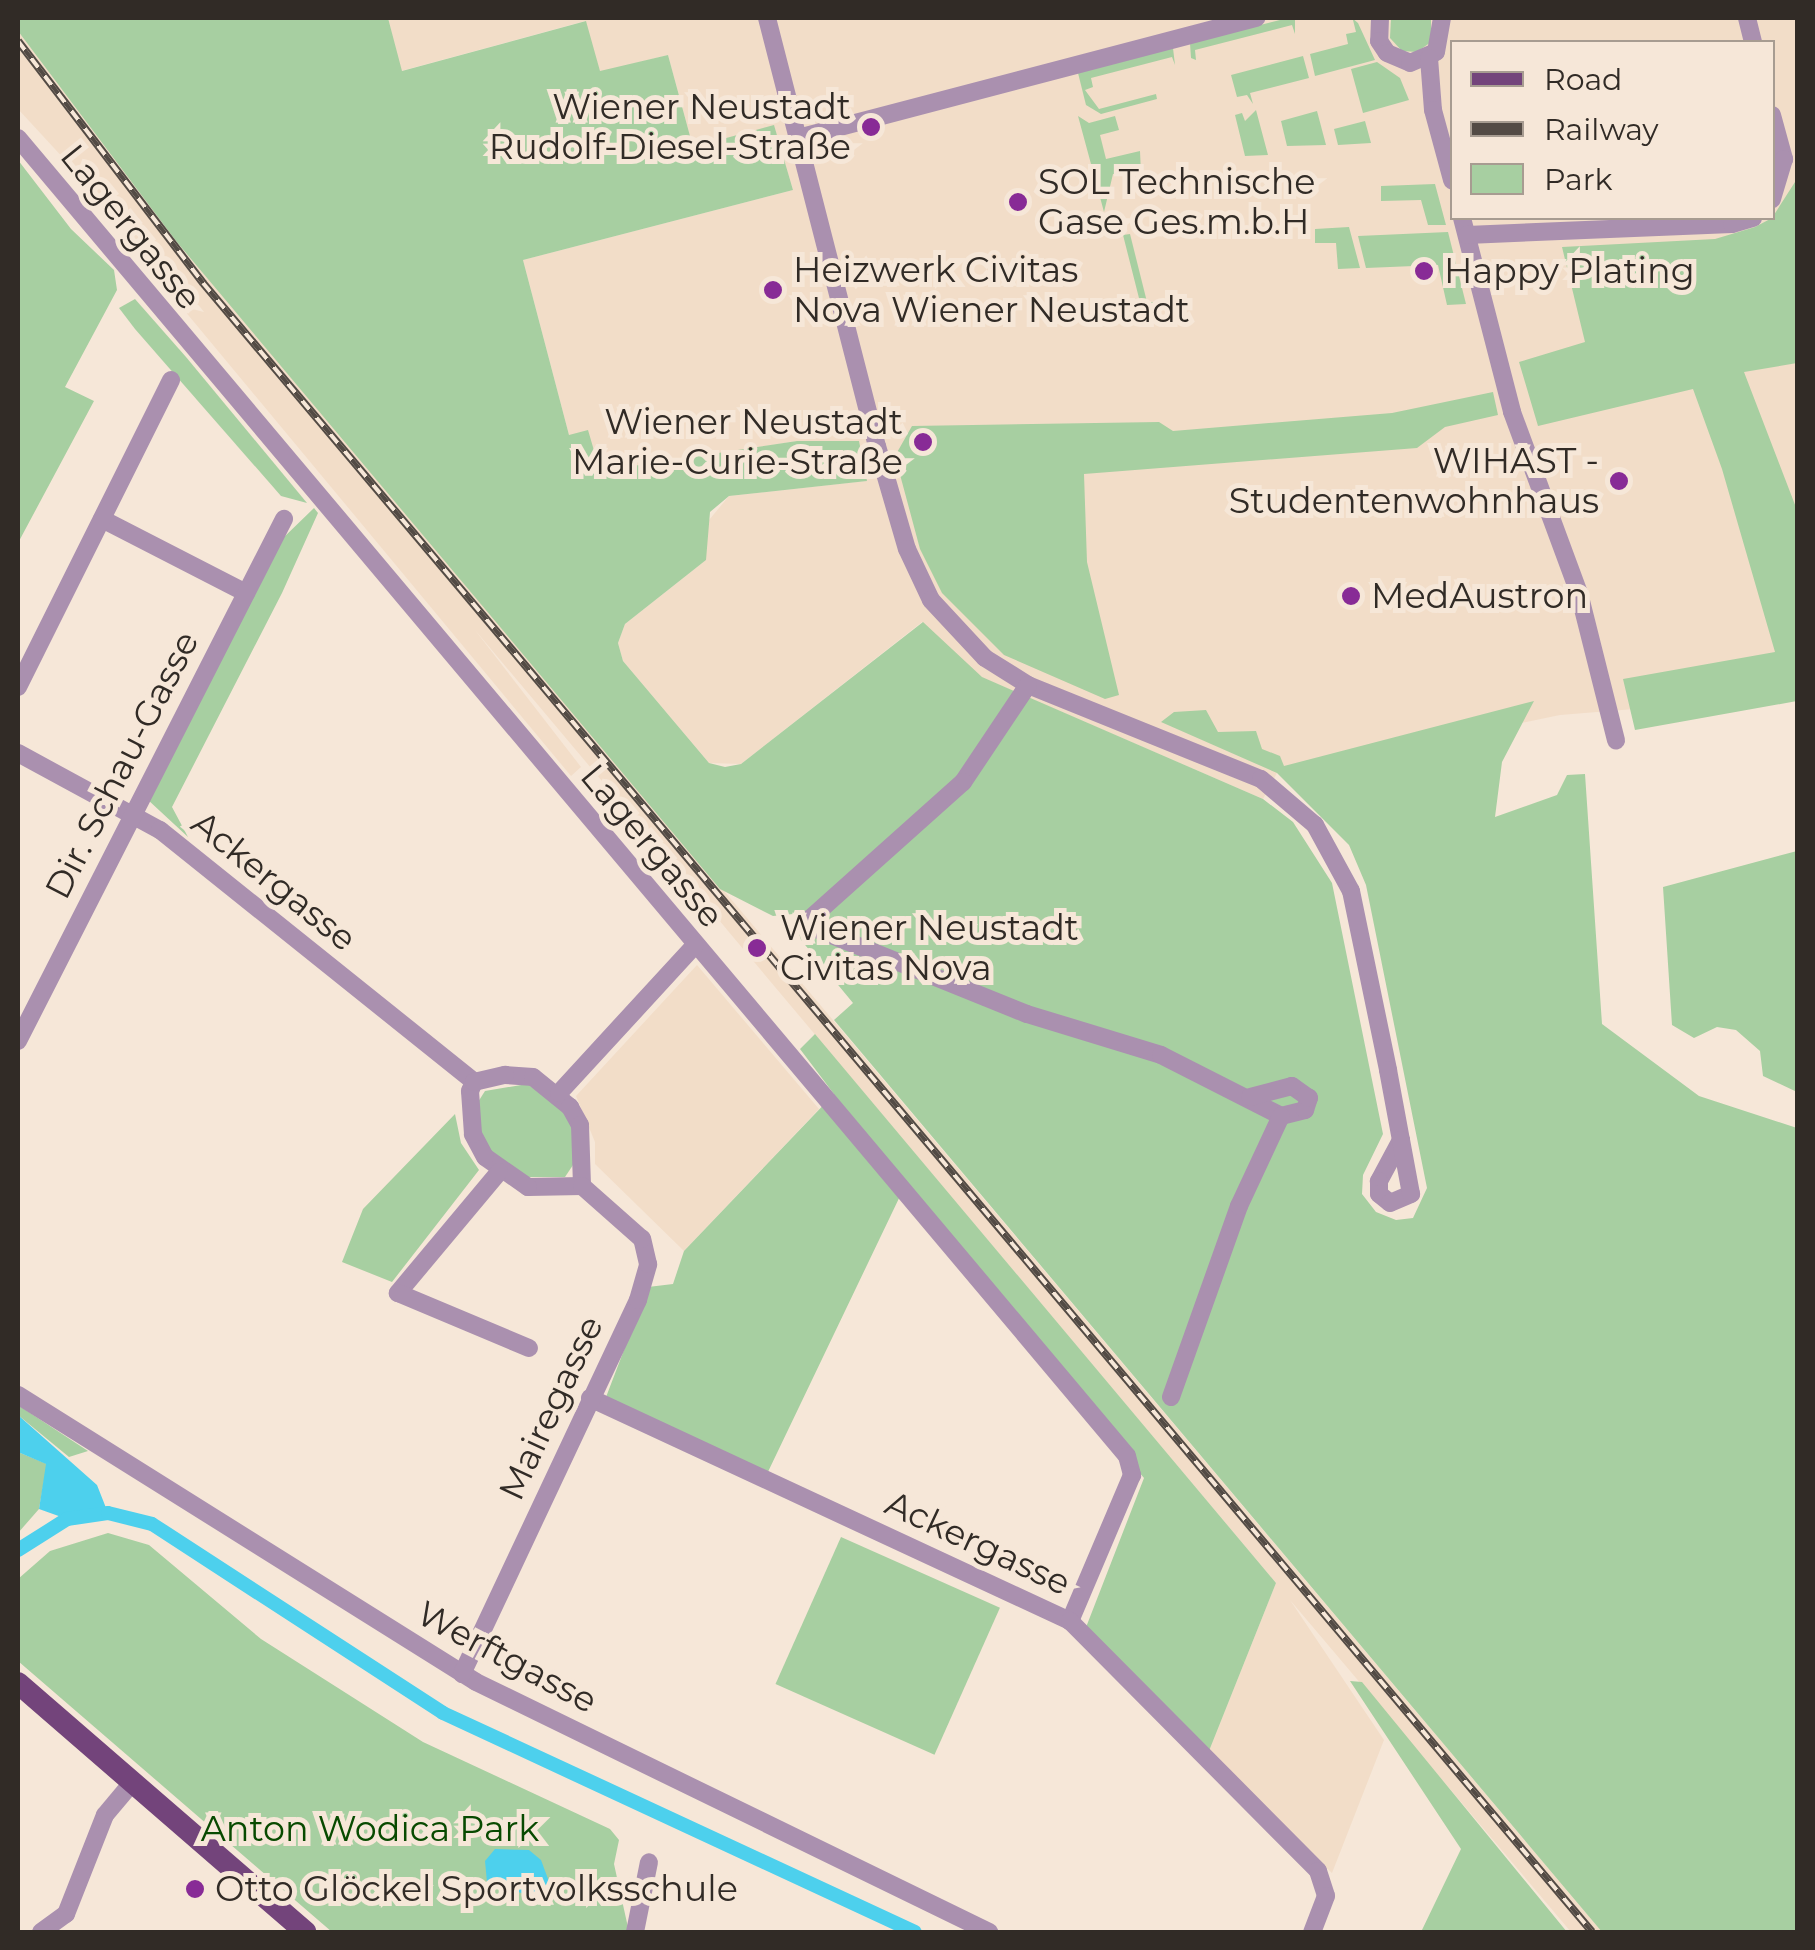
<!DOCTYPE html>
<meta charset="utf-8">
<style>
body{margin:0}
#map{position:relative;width:1815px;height:1950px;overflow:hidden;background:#f6e7d8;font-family:Montserrat,sans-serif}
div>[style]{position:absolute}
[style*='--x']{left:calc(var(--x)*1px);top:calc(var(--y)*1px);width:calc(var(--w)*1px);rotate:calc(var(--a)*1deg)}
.built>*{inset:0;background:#f2ddc8}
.green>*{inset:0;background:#a7cfa1;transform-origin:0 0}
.water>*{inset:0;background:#4dd0ed}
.canal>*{height:14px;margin:-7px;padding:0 7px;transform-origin:7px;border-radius:7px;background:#4dd0ed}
.minor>*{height:18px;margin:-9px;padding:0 9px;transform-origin:9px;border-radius:9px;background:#aa90af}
.major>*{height:22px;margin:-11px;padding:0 11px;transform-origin:11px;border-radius:11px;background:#73447b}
.rail>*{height:8px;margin-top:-4px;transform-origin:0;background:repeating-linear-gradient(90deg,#f6e7d8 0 11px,#534b45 0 22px);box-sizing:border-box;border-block:2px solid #534b45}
.dots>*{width:28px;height:28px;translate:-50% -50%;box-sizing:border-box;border:5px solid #f6e7d8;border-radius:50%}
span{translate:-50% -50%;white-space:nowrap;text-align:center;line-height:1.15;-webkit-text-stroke:10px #f6e7d8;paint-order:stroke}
.poi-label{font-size:35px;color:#312b26}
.right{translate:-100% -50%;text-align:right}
.left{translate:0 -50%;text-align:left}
.street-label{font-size:35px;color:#312b26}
.park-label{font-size:35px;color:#084a00}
.frame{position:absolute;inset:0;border:20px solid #312b26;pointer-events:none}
.legend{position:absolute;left:1450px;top:40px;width:325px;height:180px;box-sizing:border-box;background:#f6e7d8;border:2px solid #a79c91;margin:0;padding:12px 18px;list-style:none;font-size:30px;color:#312b26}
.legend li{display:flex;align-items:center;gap:20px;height:50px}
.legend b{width:50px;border:2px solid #a79c91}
</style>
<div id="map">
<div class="built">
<div style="clip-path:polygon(evenodd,388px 18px,1797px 18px,1797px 696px,1560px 715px,1277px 773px,1263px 799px,981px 677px,922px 622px,741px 764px,709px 763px,623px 661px,618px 643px,625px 624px,706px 560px,704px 526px,729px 496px,866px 481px,859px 441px,797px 441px,599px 472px,569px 435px,523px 260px,793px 190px,774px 126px,693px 147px,668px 55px,600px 72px,585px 21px,401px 71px,388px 18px,1452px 42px,1772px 42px,1772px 218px,1452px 218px,1452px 42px)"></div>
<div style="clip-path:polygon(18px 31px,176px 241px,1602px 1932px,1571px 1932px,1290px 1600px,1384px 1740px,1332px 1873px,1207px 1756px,1276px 1583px,475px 630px,581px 767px,571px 776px,150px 269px,102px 200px,18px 109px)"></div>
<div style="clip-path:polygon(697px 965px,819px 1109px,684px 1251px,595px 1164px,595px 1142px,576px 1096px)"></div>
</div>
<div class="green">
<div style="clip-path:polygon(18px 18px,388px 18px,402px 71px,586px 21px,600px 71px,668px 55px,693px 147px,774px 125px,793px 190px,523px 260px,569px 435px,588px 430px,600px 471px,797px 441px,859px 441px,867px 481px,729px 496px,710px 512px,706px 560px,625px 624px,618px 643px,623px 661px,709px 763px,725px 767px,741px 764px,923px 622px,982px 677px,1263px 799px,1293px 822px,1332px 883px,1383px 1134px,1363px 1175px,1362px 1194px,1376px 1212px,1396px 1220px,1413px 1218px,1427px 1188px,1366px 885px,1349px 845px,1277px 773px,1161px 722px,1174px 712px,1206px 710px,1218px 732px,1256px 731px,1262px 749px,1280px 756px,1284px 766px,1534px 701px,1502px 762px,1495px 817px,1557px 795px,1567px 775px,1585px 774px,1602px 1024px,1699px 1096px,1797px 1128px,1797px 1932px,1602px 1932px,834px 1020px,853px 1003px,801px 940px,793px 914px,773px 916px,720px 889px,176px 241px,18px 31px)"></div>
<div style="clip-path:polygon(1288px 18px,1295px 19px,1295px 34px,1292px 25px,1195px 50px,1196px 60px,1191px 58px,1190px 43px)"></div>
<div style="clip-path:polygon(1342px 18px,1352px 18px,1358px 23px,1375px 60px,1315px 76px,1310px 54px,1348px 44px,1346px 34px,1356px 32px,1353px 20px)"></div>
<div style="clip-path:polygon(1391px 18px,1431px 18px,1431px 42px,1417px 52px,1402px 51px,1390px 38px)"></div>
<div style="clip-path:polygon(1173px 48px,1175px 65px,1172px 57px,1091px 78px,1093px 87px,1085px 90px,1099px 109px,1156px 94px,1157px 99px,1101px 114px,1086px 105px,1078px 73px)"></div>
<div style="clip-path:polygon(1303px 56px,1309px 78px,1250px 93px,1253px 104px,1247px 95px,1237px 97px,1231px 75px)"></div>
<div style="clip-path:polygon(1377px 62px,1400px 78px,1409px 100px,1363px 113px,1351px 69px)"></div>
<div style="clip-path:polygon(1256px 110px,1268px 155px,1245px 156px,1235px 115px,1242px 113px,1245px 121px)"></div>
<div style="clip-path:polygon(1317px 111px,1326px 145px,1287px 146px,1281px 121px)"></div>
<div style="clip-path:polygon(1078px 116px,1089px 123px,1115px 116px,1119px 130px,1100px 135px,1106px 159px,1140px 151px,1141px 173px,1113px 174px,1104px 212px)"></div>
<div style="clip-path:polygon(1365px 121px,1371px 143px,1338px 145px,1334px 129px)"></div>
<div style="clip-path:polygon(1797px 159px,1797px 363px,1744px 372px,1797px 510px,1797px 701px,1635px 730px,1623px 679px,1775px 652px,1722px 469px,1693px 389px,1538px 426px,1519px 362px,1585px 342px,1562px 247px,1715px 239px,1755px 227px,1772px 218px,1795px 182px)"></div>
<div style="clip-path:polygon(18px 160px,71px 229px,114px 270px,117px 290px,65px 387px,94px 401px,18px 543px)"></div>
<div style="clip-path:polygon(1435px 184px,1446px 225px,1428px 225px,1421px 200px,1381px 201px,1381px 186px)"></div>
<div style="clip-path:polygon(1349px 227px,1360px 268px,1338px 269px,1336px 243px,1315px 243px,1315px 229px)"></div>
<div style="clip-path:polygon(1448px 232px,1466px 304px,1447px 305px,1438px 265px,1366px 268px,1358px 236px)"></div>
<div style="clip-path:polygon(1130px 234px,1147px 302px,1159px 302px,1159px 316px,1142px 310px,1123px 235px)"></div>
<div style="clip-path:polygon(135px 299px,186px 357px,307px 503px,281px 496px,135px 329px,119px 308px)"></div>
<div style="clip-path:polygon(1493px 392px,1498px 415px,1445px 427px,1417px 448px,1084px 474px,1087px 562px,1119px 695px,1105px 699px,1004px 655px,942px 593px,920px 549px,895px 456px,912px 426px,1159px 422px,1173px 431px,1392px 413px)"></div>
<div style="clip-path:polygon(314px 508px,318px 513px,282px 593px,172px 807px,188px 837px,147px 799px,280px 541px)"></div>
<div style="clip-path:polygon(1797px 851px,1798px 851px,1797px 1092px,1763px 1076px,1760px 1051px,1736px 1030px,1717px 1027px,1694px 1038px,1672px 1025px,1663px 887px)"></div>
<div style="clip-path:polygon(815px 1034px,1276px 1583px,1207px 1756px,1083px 1635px,1144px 1478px,902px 1192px,766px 1476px,603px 1405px,648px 1287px,673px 1284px,684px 1251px,834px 1094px,800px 1049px)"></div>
<div style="clip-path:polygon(527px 1084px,555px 1101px,574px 1127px,575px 1162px,565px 1177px,523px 1177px,497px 1161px,481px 1136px,478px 1102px,485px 1091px)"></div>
<div style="clip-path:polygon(455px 1114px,461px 1143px,479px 1170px,392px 1282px,342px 1262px,363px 1209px)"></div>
<div style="clip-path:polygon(18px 1405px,88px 1451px,69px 1457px,18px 1415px)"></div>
<div style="clip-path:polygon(18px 1452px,47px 1464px,39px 1509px,18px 1533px)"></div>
<div style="clip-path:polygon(108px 1533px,149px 1545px,261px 1639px,423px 1742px,610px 1829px,619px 1840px,614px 1864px,629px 1932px,332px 1932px,18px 1661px,18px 1579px,50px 1551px)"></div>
<div style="left:841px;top:1537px;width:174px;height:161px;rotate:24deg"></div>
<div style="clip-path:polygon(1350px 1681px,1362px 1682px,1567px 1932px,1421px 1932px,1461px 1849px)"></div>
</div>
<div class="water">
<div style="clip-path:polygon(18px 1415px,97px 1485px,108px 1513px,67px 1519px,39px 1509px,46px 1464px,18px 1452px)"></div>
<div style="clip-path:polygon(495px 1849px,529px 1850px,541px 1860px,551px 1887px,543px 1900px,487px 1882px,485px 1861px)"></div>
</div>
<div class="canal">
<div style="--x:18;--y:1550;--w:58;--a:-32.3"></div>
<div style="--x:67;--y:1519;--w:41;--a:-8.3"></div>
<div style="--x:108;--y:1513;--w:45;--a:14"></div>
<div style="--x:152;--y:1524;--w:347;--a:33"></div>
<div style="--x:443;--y:1713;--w:520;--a:24.89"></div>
</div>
<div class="minor">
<div style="--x:767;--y:18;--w:442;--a:75.6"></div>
<div style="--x:877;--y:446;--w:107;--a:73.8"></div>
<div style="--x:907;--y:549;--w:56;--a:64.8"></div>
<div style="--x:931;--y:600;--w:79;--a:47"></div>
<div style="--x:985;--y:658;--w:51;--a:32.1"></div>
<div style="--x:1028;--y:685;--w:251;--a:22"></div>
<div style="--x:1261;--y:779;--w:71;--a:40.4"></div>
<div style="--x:1315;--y:825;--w:75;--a:61.4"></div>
<div style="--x:1351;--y:891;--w:183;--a:78.3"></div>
<div style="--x:1388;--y:1070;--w:71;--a:79.5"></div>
<div style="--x:1401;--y:1140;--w:47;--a:118.2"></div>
<div style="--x:1379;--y:1181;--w:13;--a:90"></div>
<div style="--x:1379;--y:1194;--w:14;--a:39"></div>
<div style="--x:1390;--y:1203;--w:23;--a:-23"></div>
<div style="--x:1411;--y:1194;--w:55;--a:-100.5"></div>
<div style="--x:1380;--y:18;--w:23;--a:92"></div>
<div style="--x:1379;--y:41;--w:14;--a:56"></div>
<div style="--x:1387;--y:53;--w:25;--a:23"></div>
<div style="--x:1410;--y:63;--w:28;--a:-23"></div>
<div style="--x:1436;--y:52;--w:35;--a:-80"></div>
<div style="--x:1747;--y:18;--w:25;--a:76"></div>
<div style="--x:1429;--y:58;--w:52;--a:85.6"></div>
<div style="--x:1433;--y:110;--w:73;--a:74.8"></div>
<div style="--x:1772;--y:115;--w:46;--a:74.7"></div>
<div style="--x:1784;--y:159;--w:42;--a:106.7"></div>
<div style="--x:18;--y:138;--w:1722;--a:49.92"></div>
<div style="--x:1127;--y:1456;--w:20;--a:75"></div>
<div style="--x:1132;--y:1475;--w:159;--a:113"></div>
<div style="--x:798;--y:138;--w:474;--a:-14.7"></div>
<div style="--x:1462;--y:218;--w:200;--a:75.5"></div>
<div style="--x:1512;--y:412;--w:193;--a:69.7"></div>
<div style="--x:1579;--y:593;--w:152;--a:75.9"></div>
<div style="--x:1467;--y:235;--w:265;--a:-2.4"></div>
<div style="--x:1732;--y:224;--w:22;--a:-16"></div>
<div style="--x:102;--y:519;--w:162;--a:27.2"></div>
<div style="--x:1028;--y:685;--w:117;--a:123.8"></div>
<div style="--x:963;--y:782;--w:213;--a:138.2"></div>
<div style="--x:804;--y:924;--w:240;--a:22"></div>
<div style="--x:1027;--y:1014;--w:140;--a:17"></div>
<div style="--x:1161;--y:1055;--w:135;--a:26.9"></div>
<div style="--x:1281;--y:1116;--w:25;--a:-14"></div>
<div style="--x:1305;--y:1110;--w:13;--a:-72"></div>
<div style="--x:1309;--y:1098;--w:21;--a:-145"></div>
<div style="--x:1292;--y:1086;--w:43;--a:165.3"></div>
<div style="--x:18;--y:687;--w:343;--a:-63.5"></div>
<div style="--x:18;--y:753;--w:162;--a:28.5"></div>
<div style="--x:160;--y:830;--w:403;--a:38.7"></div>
<div style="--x:18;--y:1041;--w:586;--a:-63"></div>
<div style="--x:505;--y:1075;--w:28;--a:4"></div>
<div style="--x:533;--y:1077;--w:48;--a:39"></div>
<div style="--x:570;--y:1107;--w:21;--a:61"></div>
<div style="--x:580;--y:1125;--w:61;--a:88.1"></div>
<div style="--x:582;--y:1186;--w:54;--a:178.9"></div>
<div style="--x:528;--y:1187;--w:52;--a:-145.1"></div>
<div style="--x:485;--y:1157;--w:26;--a:-118"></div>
<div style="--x:473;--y:1134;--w:43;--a:-94"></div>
<div style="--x:470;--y:1091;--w:10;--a:-66"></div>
<div style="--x:474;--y:1082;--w:32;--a:-13"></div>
<div style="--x:559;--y:1093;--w:200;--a:-47.4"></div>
<div style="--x:499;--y:1172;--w:158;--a:129.9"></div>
<div style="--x:398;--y:1293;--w:142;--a:22.8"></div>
<div style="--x:18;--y:1395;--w:540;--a:32.07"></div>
<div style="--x:476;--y:1682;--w:571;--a:25.98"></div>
<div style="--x:1171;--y:1397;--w:203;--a:-70.4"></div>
<div style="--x:1239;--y:1206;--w:99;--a:-65"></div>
<div style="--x:590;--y:1398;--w:529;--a:24.92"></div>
<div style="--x:1070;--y:1621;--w:352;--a:45.2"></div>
<div style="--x:1318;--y:1871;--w:26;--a:72"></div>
<div style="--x:1326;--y:1896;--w:39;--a:111"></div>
<div style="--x:462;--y:1674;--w:413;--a:-64.8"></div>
<div style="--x:638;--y:1300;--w:37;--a:-74"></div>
<div style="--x:648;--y:1264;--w:26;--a:-103"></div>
<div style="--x:642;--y:1239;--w:80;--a:-138.5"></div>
<div style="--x:41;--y:1932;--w:31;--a:-36"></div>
<div style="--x:66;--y:1914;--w:106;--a:-68.5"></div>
<div style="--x:105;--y:1815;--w:39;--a:-50"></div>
<div style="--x:635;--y:1932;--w:71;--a:-78.7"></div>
</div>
<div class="major">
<div style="--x:18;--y:1683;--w:380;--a:40.9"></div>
</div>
<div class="rail">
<div style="--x:18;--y:41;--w:305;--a:52.6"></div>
<div style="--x:203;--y:283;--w:2156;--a:49.89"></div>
</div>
<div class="dots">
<div style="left:871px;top:127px;background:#882b96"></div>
<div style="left:1018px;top:202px;background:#882b96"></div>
<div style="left:1424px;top:271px;background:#882b96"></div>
<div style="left:773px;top:290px;background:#882b96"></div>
<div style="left:923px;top:442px;background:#882b96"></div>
<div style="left:1619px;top:481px;background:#882b96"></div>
<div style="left:1351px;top:596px;background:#882b96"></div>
<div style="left:757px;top:948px;background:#882b96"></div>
<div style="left:195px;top:1889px;background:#882b96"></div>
</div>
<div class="poi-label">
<span class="right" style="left:851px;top:127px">Wiener Neustadt<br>Rudolf-Diesel-Straße</span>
<span class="left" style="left:1038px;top:202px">SOL Technische<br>Gase Ges.m.b.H</span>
<span class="left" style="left:793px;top:290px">Heizwerk Civitas<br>Nova Wiener Neustadt</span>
<span class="left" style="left:1444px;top:271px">Happy Plating</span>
<span class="right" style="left:903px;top:442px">Wiener Neustadt<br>Marie-Curie-Straße</span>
<span class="right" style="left:1599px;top:481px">WIHAST -<br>Studentenwohnhaus</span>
<span class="left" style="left:1371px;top:596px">MedAustron</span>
<span class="left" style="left:780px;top:948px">Wiener Neustadt<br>Civitas Nova</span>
<span class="left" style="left:215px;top:1889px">Otto Glöckel Sportvolksschule</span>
</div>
<div class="street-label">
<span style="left:131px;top:227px;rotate:51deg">Lagergasse</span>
<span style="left:122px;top:765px;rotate:-63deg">Dir. Schau-Gasse</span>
<span style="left:652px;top:846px;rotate:50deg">Lagergasse</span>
<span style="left:274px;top:881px;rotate:39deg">Ackergasse</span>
<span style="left:551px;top:1408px;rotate:-65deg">Mairegasse</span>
<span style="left:978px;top:1543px;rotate:25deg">Ackergasse</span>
<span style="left:507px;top:1657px;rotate:28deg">Werftgasse</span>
</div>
<div class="park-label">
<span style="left:370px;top:1829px">Anton Wodica Park</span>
</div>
<div class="frame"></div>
<ul class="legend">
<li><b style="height:12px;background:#73447b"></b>Road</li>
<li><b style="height:12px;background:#534b45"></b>Railway</li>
<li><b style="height:28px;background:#a7cfa1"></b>Park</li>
</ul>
</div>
